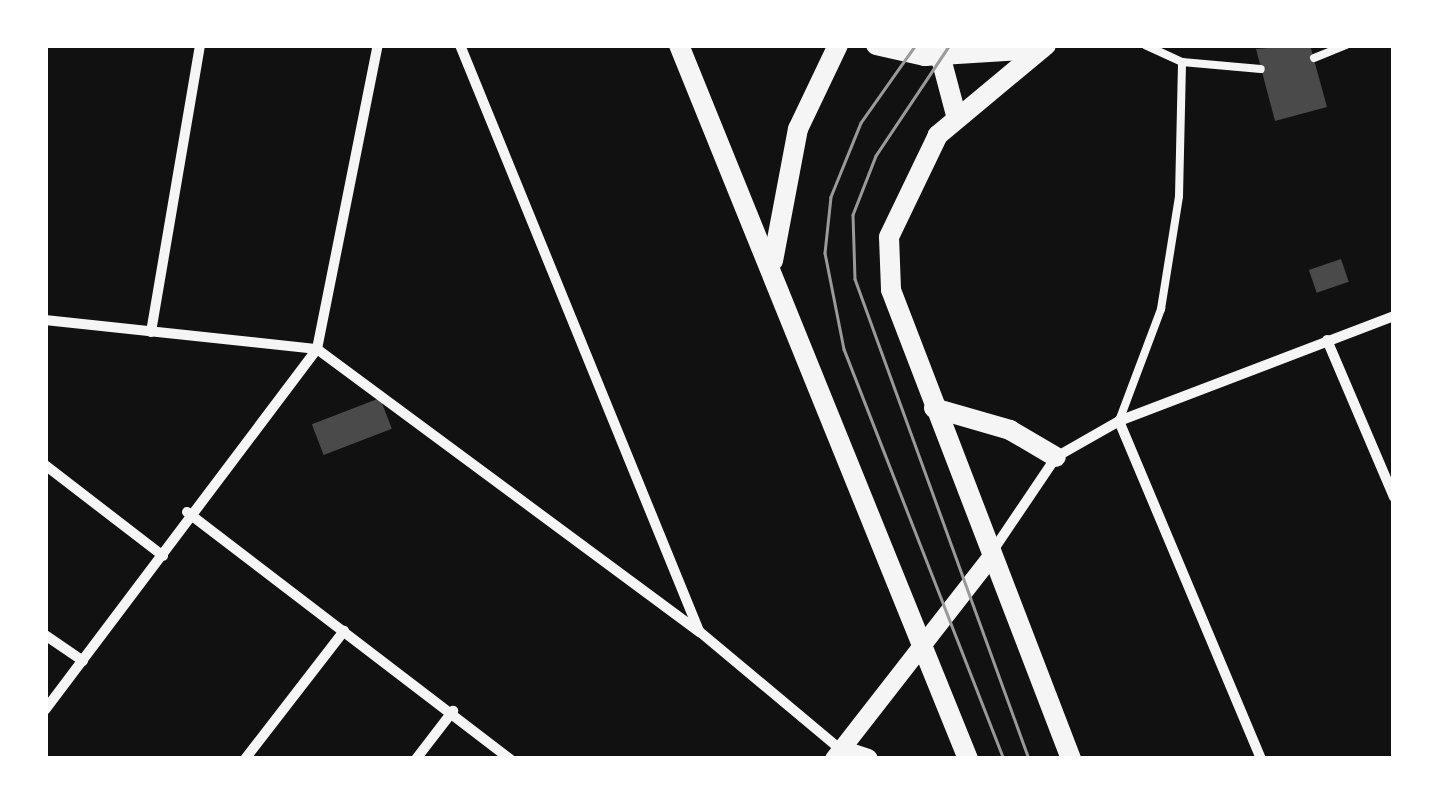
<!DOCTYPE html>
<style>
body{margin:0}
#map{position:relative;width:1439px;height:804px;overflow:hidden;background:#111;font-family:"Public Sans",sans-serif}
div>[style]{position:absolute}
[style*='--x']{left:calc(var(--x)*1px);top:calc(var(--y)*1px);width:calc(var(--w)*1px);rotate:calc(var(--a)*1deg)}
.building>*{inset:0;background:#4a4a4a;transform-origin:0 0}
.service>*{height:8px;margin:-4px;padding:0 4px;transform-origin:4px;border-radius:4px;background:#f5f5f5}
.minor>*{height:10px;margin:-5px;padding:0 5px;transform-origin:5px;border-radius:5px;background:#f5f5f5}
.tertiary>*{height:18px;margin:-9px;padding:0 9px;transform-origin:9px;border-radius:9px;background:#f5f5f5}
.secondary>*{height:20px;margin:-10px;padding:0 10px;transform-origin:10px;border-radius:10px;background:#f5f5f5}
.tram>*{height:2.5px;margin:-1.25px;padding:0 1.25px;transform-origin:1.25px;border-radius:1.25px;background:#9a9a9a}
span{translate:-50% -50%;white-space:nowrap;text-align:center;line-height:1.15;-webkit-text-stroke:8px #fff;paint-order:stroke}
.frame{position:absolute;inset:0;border:48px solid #fff;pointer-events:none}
</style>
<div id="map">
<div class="building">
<div style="clip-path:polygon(1310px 45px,1327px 107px,1275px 121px,1256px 49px)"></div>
<div style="left:1341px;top:259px;width:24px;height:34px;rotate:71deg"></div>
<div style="left:380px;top:398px;width:33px;height:73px;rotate:69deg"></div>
</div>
<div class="service">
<div style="--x:1145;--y:45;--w:41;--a:24.7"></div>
<div style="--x:1182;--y:62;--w:79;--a:5.1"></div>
<div style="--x:1314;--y:58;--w:35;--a:-22"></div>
<div style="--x:1119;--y:421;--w:120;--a:-69.4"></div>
<div style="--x:1161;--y:309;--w:114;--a:-80.9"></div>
<div style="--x:1179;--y:196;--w:134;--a:-88.7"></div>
</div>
<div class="minor">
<div style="--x:460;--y:45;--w:633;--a:67.81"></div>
<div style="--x:45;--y:320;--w:274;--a:6.1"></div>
<div style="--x:151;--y:332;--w:291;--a:-80.3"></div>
<div style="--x:1327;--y:340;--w:171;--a:66.9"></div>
<div style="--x:317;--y:349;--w:476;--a:36.5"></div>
<div style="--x:700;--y:632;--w:184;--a:39.9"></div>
<div style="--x:1119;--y:421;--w:367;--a:67.2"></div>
<div style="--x:45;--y:465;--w:149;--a:37.6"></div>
<div style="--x:187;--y:512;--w:407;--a:37.4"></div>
<div style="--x:994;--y:549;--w:111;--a:-56"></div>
<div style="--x:1056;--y:457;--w:73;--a:-29.7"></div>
<div style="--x:1119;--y:421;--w:294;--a:-20.9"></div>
<div style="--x:45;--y:635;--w:46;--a:34.4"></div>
<div style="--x:45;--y:710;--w:452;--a:-53"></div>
<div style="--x:317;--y:349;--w:310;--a:-78.7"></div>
<div style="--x:245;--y:759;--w:162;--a:-52.3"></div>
<div style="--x:416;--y:759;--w:61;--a:-52.4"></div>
</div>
<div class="tertiary">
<div style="--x:834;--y:759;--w:256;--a:-52.1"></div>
</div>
<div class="secondary">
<div style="--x:679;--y:45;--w:770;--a:67.96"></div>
<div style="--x:876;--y:45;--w:50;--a:12.7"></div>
<div style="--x:925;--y:56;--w:112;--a:-3.6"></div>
<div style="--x:1046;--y:45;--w:141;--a:140.2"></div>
<div style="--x:938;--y:135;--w:113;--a:115.7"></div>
<div style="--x:889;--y:237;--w:53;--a:87.8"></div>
<div style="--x:891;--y:290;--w:502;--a:69"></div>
<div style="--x:938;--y:47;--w:70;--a:75.2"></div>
<div style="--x:773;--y:261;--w:134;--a:-79.3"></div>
<div style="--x:798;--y:129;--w:93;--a:-64.5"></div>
<div style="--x:934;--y:408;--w:79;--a:16.1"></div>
<div style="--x:1010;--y:430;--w:53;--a:30.4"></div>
<div style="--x:841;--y:750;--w:28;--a:18"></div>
</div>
<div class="tram">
<div style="--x:916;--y:45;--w:95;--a:125.2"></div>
<div style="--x:861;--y:123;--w:80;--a:112.1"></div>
<div style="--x:831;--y:197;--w:56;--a:96.1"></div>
<div style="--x:825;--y:253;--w:98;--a:78.8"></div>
<div style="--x:844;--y:349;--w:440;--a:68.7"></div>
<div style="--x:950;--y:45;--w:133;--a:123.7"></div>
<div style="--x:876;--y:156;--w:63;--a:111.3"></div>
<div style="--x:853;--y:215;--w:64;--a:88.2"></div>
<div style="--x:855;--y:279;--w:511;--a:70.07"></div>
</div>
<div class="frame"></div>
</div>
